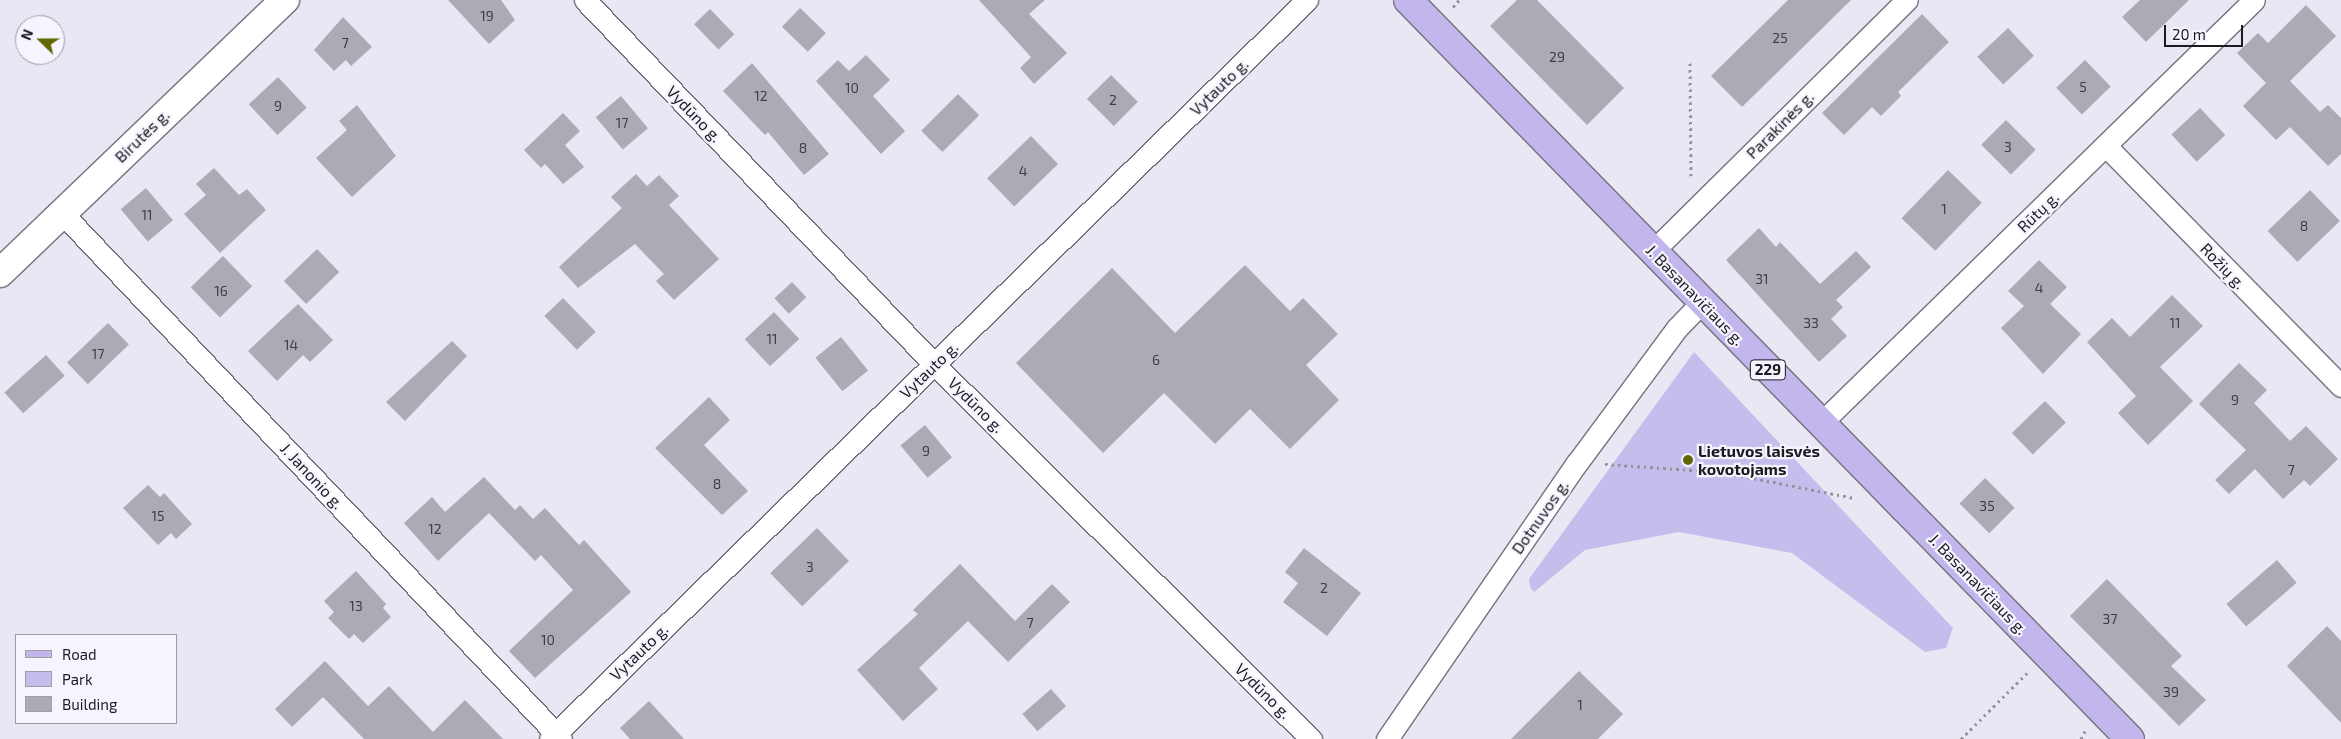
<!DOCTYPE html>
<meta charset="utf-8">
<style>
body{margin:0}
#map{position:relative;width:2341px;height:739px;overflow:hidden;background:#e8e7f3;font-family:"Exo 2",sans-serif}
div>[style]{position:absolute}
[style*='--x']{left:calc(var(--x)*1px);top:calc(var(--y)*1px);width:calc(var(--w)*1px);rotate:calc(var(--a)*1deg)}
.green>*{inset:0;background:#c5bdec}
.building>*{inset:0;background:#abaab5;transform-origin:0 0}
.path>*{height:3px;margin-top:-1.5px;transform-origin:0;background:repeating-linear-gradient(90deg,#93929b 0 2.5px,transparent 0 6.5px)}
.roads{filter:drop-shadow(1px 0 #75737e) drop-shadow(-1px 0 #75737e) drop-shadow(0 1px #75737e) drop-shadow(0 -1px #75737e)}
.street>*{height:21px;margin:-10.5px;padding:0 10.5px;transform-origin:10.5px;border-radius:10.5px;background:#fff}
.secondary>*{height:28px;margin:-14px;padding:0 14px;transform-origin:14px;border-radius:14px;background:#fff}
.primary>*{height:28px;margin:-14px;padding:0 14px;transform-origin:14px;border-radius:14px;background:#c2b6ec}
.dots>*{width:14px;height:14px;translate:-50% -50%;box-sizing:border-box;border:2px solid #f6f4fe;border-radius:50%}
span{translate:-50% -50%;white-space:nowrap;text-align:center;line-height:1.15;-webkit-text-stroke:4.5px #f6f4fe;paint-order:stroke}
.number-label{font-size:14px;color:#3f3e44}
.number-label span{-webkit-text-stroke-width:0}
.shield-label span{padding:1px 4px;background:#f6f4fe;border:1px solid;border-radius:4px;-webkit-text-stroke-width:0}
.shield-label{font-size:15px;color:#1b1a1e;font-weight:700}
.street-label{font-size:16px;color:#1b1a1e}
.poi-label{font-size:16px;color:#1b1a1e;font-weight:700}
.left{translate:0 -50%;text-align:left}
.legend{position:absolute;left:15px;top:634px;width:162px;height:90px;box-sizing:border-box;background:#f6f4fe;border:1px solid #9e9da4;margin:0;padding:6px 9px;list-style:none;font-size:15px;color:#1b1a1e}
.legend li{display:flex;align-items:center;gap:10px;height:25px}
.legend b{width:25px;border:1px solid #9e9da4}
.north{position:absolute;left:15px;top:15px;width:50px;height:50px;box-sizing:border-box;background:#f6f4fe;border:1px solid #9e9da4;border-radius:50%;rotate:292deg;font-size:14px;font-weight:700;line-height:20px;text-align:center;color:#1b1a1e}
.north::after{content:'';display:block;margin:auto;width:18px;height:22px;background:#626704;clip-path:polygon(50% 0,100% 100%,50% 72%,0 100%)}
.scale{position:absolute;left:2164px;top:25px;width:79px;height:22px;box-sizing:border-box;border:2px solid #1b1a1e;border-top:0;padding-left:6px;font-size:15px;line-height:18px;white-space:nowrap;color:#1b1a1e;-webkit-text-stroke:4px #f6f4fe;paint-order:stroke}
</style>
<div id="map">
<div class="green">
<div style="clip-path:polygon(1694px 352px,1953px 628px,1946px 648px,1925px 652px,1792px 553px,1679px 532px,1585px 550px,1534px 592px,1530px 587px,1529px 579px)"></div>
</div>
<div class="building">
<div style="clip-path:polygon(448px 0,501px 0,515px 20px,489px 44px)"></div>
<div style="clip-path:polygon(979px 0,1045px 0,1029px 14px,1067px 53px,1034px 84px,1020px 68px,1031px 57px)"></div>
<div style="clip-path:polygon(1517px 0,1537px 0,1624px 88px,1587px 125px,1490px 26px)"></div>
<div style="clip-path:polygon(1788px 0,1851px 0,1742px 107px,1711px 76px)"></div>
<div style="clip-path:polygon(2140px 0,2189px 0,2146px 42px,2122px 17px)"></div>
<div style="clip-path:polygon(2306px 5px,2336px 36px,2290px 81px,2320px 112px,2328px 105px,2341px 118px,2341px 154px,2328px 166px,2290px 127px,2276px 140px,2243px 106px,2266px 83px,2237px 53px,2258px 33px,2268px 43px)"></div>
<div style="left:800px;top:8px;width:36px;height:26px;rotate:44deg"></div>
<div style="left:710px;top:9px;width:35px;height:22px;rotate:46deg"></div>
<div style="clip-path:polygon(1922px 14px,1949px 42px,1898px 92px,1901px 96px,1881px 116px,1872px 107px,1844px 135px,1822px 113px)"></div>
<div style="clip-path:polygon(343px 17px,372px 47px,351px 66px,346px 60px,334px 71px,314px 50px)"></div>
<div style="left:2008px;top:28px;width:38px;height:42px;rotate:47deg"></div>
<div style="clip-path:polygon(866px 55px,890px 80px,873px 96px,905px 131px,881px 154px,816px 81px,838px 60px,849px 71px)"></div>
<div style="left:2085px;top:60px;width:37px;height:40px;rotate:46deg"></div>
<div style="clip-path:polygon(752px 63px,829px 154px,804px 175px,768px 132px,765px 135px,723px 91px)"></div>
<div style="left:1111px;top:75px;width:38px;height:34px;rotate:45deg"></div>
<div style="left:278px;top:77px;width:42px;height:40px;rotate:47deg"></div>
<div style="left:958px;top:94px;width:30px;height:52px;rotate:45deg"></div>
<div style="left:621px;top:96px;width:42px;height:33px;rotate:50deg"></div>
<div style="clip-path:polygon(357px 105px,396px 156px,352px 197px,316px 158px,347px 130px,339px 121px)"></div>
<div style="left:2200px;top:108px;width:37px;height:39px;rotate:47deg"></div>
<div style="clip-path:polygon(563px 113px,580px 131px,565px 145px,584px 167px,563px 184px,545px 164px,541px 168px,524px 150px)"></div>
<div style="left:2006px;top:120px;width:42px;height:35px;rotate:45deg"></div>
<div style="left:1031px;top:136px;width:39px;height:61px;rotate:46deg"></div>
<div style="clip-path:polygon(214px 168px,239px 195px,247px 189px,266px 210px,220px 253px,184px 214px,206px 195px,196px 184px)"></div>
<div style="left:1948px;top:170px;width:47px;height:67px;rotate:44deg"></div>
<div style="clip-path:polygon(636px 174px,647px 186px,659px 175px,679px 196px,669px 205px,719px 259px,674px 300px,656px 281px,664px 274px,635px 244px,578px 288px,559px 267px,622px 208px,611px 197px)"></div>
<div style="left:146px;top:188px;width:42px;height:33px;rotate:50deg"></div>
<div style="left:2310px;top:190px;width:43px;height:59px;rotate:46deg"></div>
<div style="clip-path:polygon(1759px 228px,1776px 247px,1780px 242px,1820px 284px,1856px 251px,1871px 267px,1836px 300px,1843px 307px,1831px 319px,1847px 336px,1819px 362px,1726px 260px)"></div>
<div style="left:317px;top:249px;width:32px;height:46px;rotate:46deg"></div>
<div style="left:223px;top:256px;width:42px;height:45px;rotate:46deg"></div>
<div style="clip-path:polygon(2039px 260px,2067px 287px,2050px 304px,2081px 334px,2043px 374px,2001px 328px,2024px 306px,2008px 291px)"></div>
<div style="clip-path:polygon(1245px 265px,1290px 311px,1303px 298px,1338px 334px,1306px 365px,1339px 400px,1290px 449px,1250px 409px,1215px 444px,1164px 393px,1103px 453px,1016px 363px,1112px 268px,1175px 333px)"></div>
<div style="left:792px;top:282px;width:21px;height:24px;rotate:47deg"></div>
<div style="clip-path:polygon(2172px 295px,2203px 326px,2160px 367px,2193px 401px,2148px 445px,2118px 413px,2136px 396px,2087px 342px,2112px 318px,2130px 337px)"></div>
<div style="left:563px;top:298px;width:47px;height:26px;rotate:46deg"></div>
<div style="clip-path:polygon(298px 304px,333px 340px,310px 362px,303px 355px,277px 381px,248px 351px)"></div>
<div style="left:774px;top:312px;width:37px;height:40px;rotate:47deg"></div>
<div style="left:108px;top:323px;width:30px;height:57px;rotate:46deg"></div>
<div style="left:841px;top:337px;width:43px;height:33px;rotate:51deg"></div>
<div style="clip-path:polygon(452px 341px,467px 356px,405px 421px,386px 402px)"></div>
<div style="left:46px;top:355px;width:28px;height:56px;rotate:48deg"></div>
<div style="clip-path:polygon(2239px 363px,2267px 390px,2254px 403px,2290px 441px,2306px 426px,2338px 459px,2310px 486px,2304px 480px,2283px 499px,2255px 469px,2229px 494px,2215px 480px,2246px 450px,2199px 404px)"></div>
<div style="clip-path:polygon(709px 397px,730px 420px,704px 445px,748px 491px,722px 515px,655px 448px)"></div>
<div style="left:2045px;top:401px;width:30px;height:46px;rotate:46deg"></div>
<div style="left:925px;top:425px;width:42px;height:32px;rotate:50deg"></div>
<div style="clip-path:polygon(484px 477px,515px 510px,520px 505px,533px 519px,545px 508px,579px 545px,584px 540px,631px 592px,535px 678px,509px 651px,573px 590px,541px 555px,535px 561px,489px 513px,438px 561px,404px 523px,432px 497px,445px 512px)"></div>
<div style="left:1985px;top:478px;width:42px;height:36px;rotate:45deg"></div>
<div style="clip-path:polygon(148px 485px,160px 497px,164px 493px,192px 524px,176px 539px,171px 533px,158px 545px,123px 508px)"></div>
<div style="left:817px;top:528px;width:46px;height:65px;rotate:46deg"></div>
<div style="clip-path:polygon(1304px 548px,1361px 593px,1327px 636px,1283px 602px,1298px 583px,1285px 572px)"></div>
<div style="left:2277px;top:560px;width:30px;height:67px;rotate:49deg"></div>
<div style="clip-path:polygon(960px 564px,1015px 621px,1052px 584px,1070px 602px,1008px 662px,968px 621px,919px 668px,938px 689px,903px 721px,857px 670px,918px 614px,913px 610px)"></div>
<div style="clip-path:polygon(356px 571px,386px 604px,383px 608px,391px 617px,363px 643px,354px 634px,349px 639px,328px 618px,334px 612px,324px 601px)"></div>
<div style="clip-path:polygon(2107px 579px,2182px 656px,2171px 666px,2206px 700px,2179px 726px,2070px 616px)"></div>
<div style="clip-path:polygon(2327px 626px,2341px 641px,2341px 723px,2287px 666px)"></div>
<div style="clip-path:polygon(325px 661px,368px 706px,389px 686px,433px 732px,465px 700px,503px 739px,364px 739px,323px 697px,292px 727px,275px 709px)"></div>
<div style="clip-path:polygon(1579px 671px,1623px 714px,1598px 739px,1511px 739px)"></div>
<div style="left:1051px;top:689px;width:23px;height:38px;rotate:49deg"></div>
<div style="clip-path:polygon(649px 701px,684px 739px,630px 739px,620px 728px)"></div>
</div>
<div class="path">
<div style="--x:1453;--y:7;--w:9;--a:-49"></div>
<div style="--x:1690;--y:63;--w:116;--a:89.5"></div>
<div style="--x:1605;--y:464;--w:117;--a:3.9"></div>
<div style="--x:1722;--y:472;--w:136;--a:11.1"></div>
<div style="--x:1961;--y:739;--w:95;--a:-45"></div>
<div style="--x:2081;--y:739;--w:9;--a:-63"></div>
</div>
<div class="roads">
<div class="street">
<div style="--x:585;--y:0;--w:504;--a:46.21"></div>
<div style="--x:934;--y:364;--w:532;--a:44.85"></div>
<div style="--x:2106;--y:146;--w:336;--a:45.6"></div>
<div style="--x:62;--y:213;--w:725;--a:46.51"></div>
<div style="--x:1653;--y:251;--w:357;--a:-44.7"></div>
<div style="--x:1821;--y:423;--w:605;--a:-44.33"></div>
<div style="--x:550;--y:739;--w:1058;--a:-44.31"></div>
<div style="--x:1387;--y:739;--w:335;--a:-55.5"></div>
<div style="--x:1577;--y:463;--w:168;--a:-53.5"></div>
<div style="--x:1677;--y:328;--w:36;--a:-46"></div>
</div>
<div class="secondary">
<div style="--x:0;--y:273;--w:395;--a:-43.8"></div>
</div>
<div class="primary">
<div style="--x:1408;--y:0;--w:1033;--a:45.67"></div>
</div>
</div>
<div class="dots">
<div style="left:1688px;top:460px;background:#626704"></div>
</div>
<div class="number-label">
<span style="left:487px;top:16px">19</span>
<span style="left:1780px;top:38px">25</span>
<span style="left:345px;top:43px">7</span>
<span style="left:1557px;top:57px">29</span>
<span style="left:2083px;top:87px">5</span>
<span style="left:852px;top:88px">10</span>
<span style="left:761px;top:96px">12</span>
<span style="left:1113px;top:100px">2</span>
<span style="left:278px;top:106px">9</span>
<span style="left:622px;top:123px">17</span>
<span style="left:2008px;top:147px">3</span>
<span style="left:803px;top:148px">8</span>
<span style="left:1023px;top:171px">4</span>
<span style="left:1944px;top:209px">1</span>
<span style="left:147px;top:215px">11</span>
<span style="left:2304px;top:226px">8</span>
<span style="left:1762px;top:279px">31</span>
<span style="left:2039px;top:288px">4</span>
<span style="left:221px;top:291px">16</span>
<span style="left:1811px;top:323px">33</span>
<span style="left:2175px;top:323px">11</span>
<span style="left:772px;top:339px">11</span>
<span style="left:291px;top:345px">14</span>
<span style="left:98px;top:354px">17</span>
<span style="left:1156px;top:360px">6</span>
<span style="left:2235px;top:400px">9</span>
<span style="left:926px;top:451px">9</span>
<span style="left:2291px;top:470px">7</span>
<span style="left:717px;top:484px">8</span>
<span style="left:1987px;top:506px">35</span>
<span style="left:158px;top:516px">15</span>
<span style="left:435px;top:529px">12</span>
<span style="left:810px;top:567px">3</span>
<span style="left:1324px;top:588px">2</span>
<span style="left:356px;top:606px">13</span>
<span style="left:2110px;top:619px">37</span>
<span style="left:1030px;top:623px">7</span>
<span style="left:548px;top:640px">10</span>
<span style="left:2171px;top:692px">39</span>
<span style="left:1580px;top:705px">1</span>
</div>
<div class="shield-label">
<span style="left:1768px;top:370px">229</span>
</div>
<div class="street-label">
<span style="left:1219px;top:87px;rotate:-44deg">Vytauto g.</span>
<span style="left:694px;top:114px;rotate:46deg">Vydūno g.</span>
<span style="left:1780px;top:125px;rotate:-45deg">Parakinės g.</span>
<span style="left:142px;top:136px;rotate:-44deg">Birutės g.</span>
<span style="left:2038px;top:212px;rotate:-44deg">Rūtų g.</span>
<span style="left:2223px;top:266px;rotate:46deg">Rožių g.</span>
<span style="left:1695px;top:295px;rotate:46deg">J. Basanavičiaus g.</span>
<span style="left:929px;top:370px;rotate:-44deg">Vytauto g.</span>
<span style="left:976px;top:405px;rotate:45deg">Vydūno g.</span>
<span style="left:312px;top:476px;rotate:47deg">J. Janonio g.</span>
<span style="left:1540px;top:517px;rotate:-55deg">Dotnuvos g.</span>
<span style="left:1978px;top:584px;rotate:46deg">J. Basanavičiaus g.</span>
<span style="left:639px;top:652px;rotate:-44deg">Vytauto g.</span>
<span style="left:1263px;top:691px;rotate:45deg">Vydūno g.</span>
</div>
<div class="poi-label">
<span class="left" style="left:1698px;top:460px">Lietuvos laisvės<br>kovotojams</span>
</div>
<ul class="legend">
<li><b style="height:6px;background:#c2b6ec"></b>Road</li>
<li><b style="height:14px;background:#c5bdec"></b>Park</li>
<li><b style="height:14px;background:#abaab5"></b>Building</li>
</ul>
<div class="north">N</div>
<div class="scale">20 m</div>
</div>
